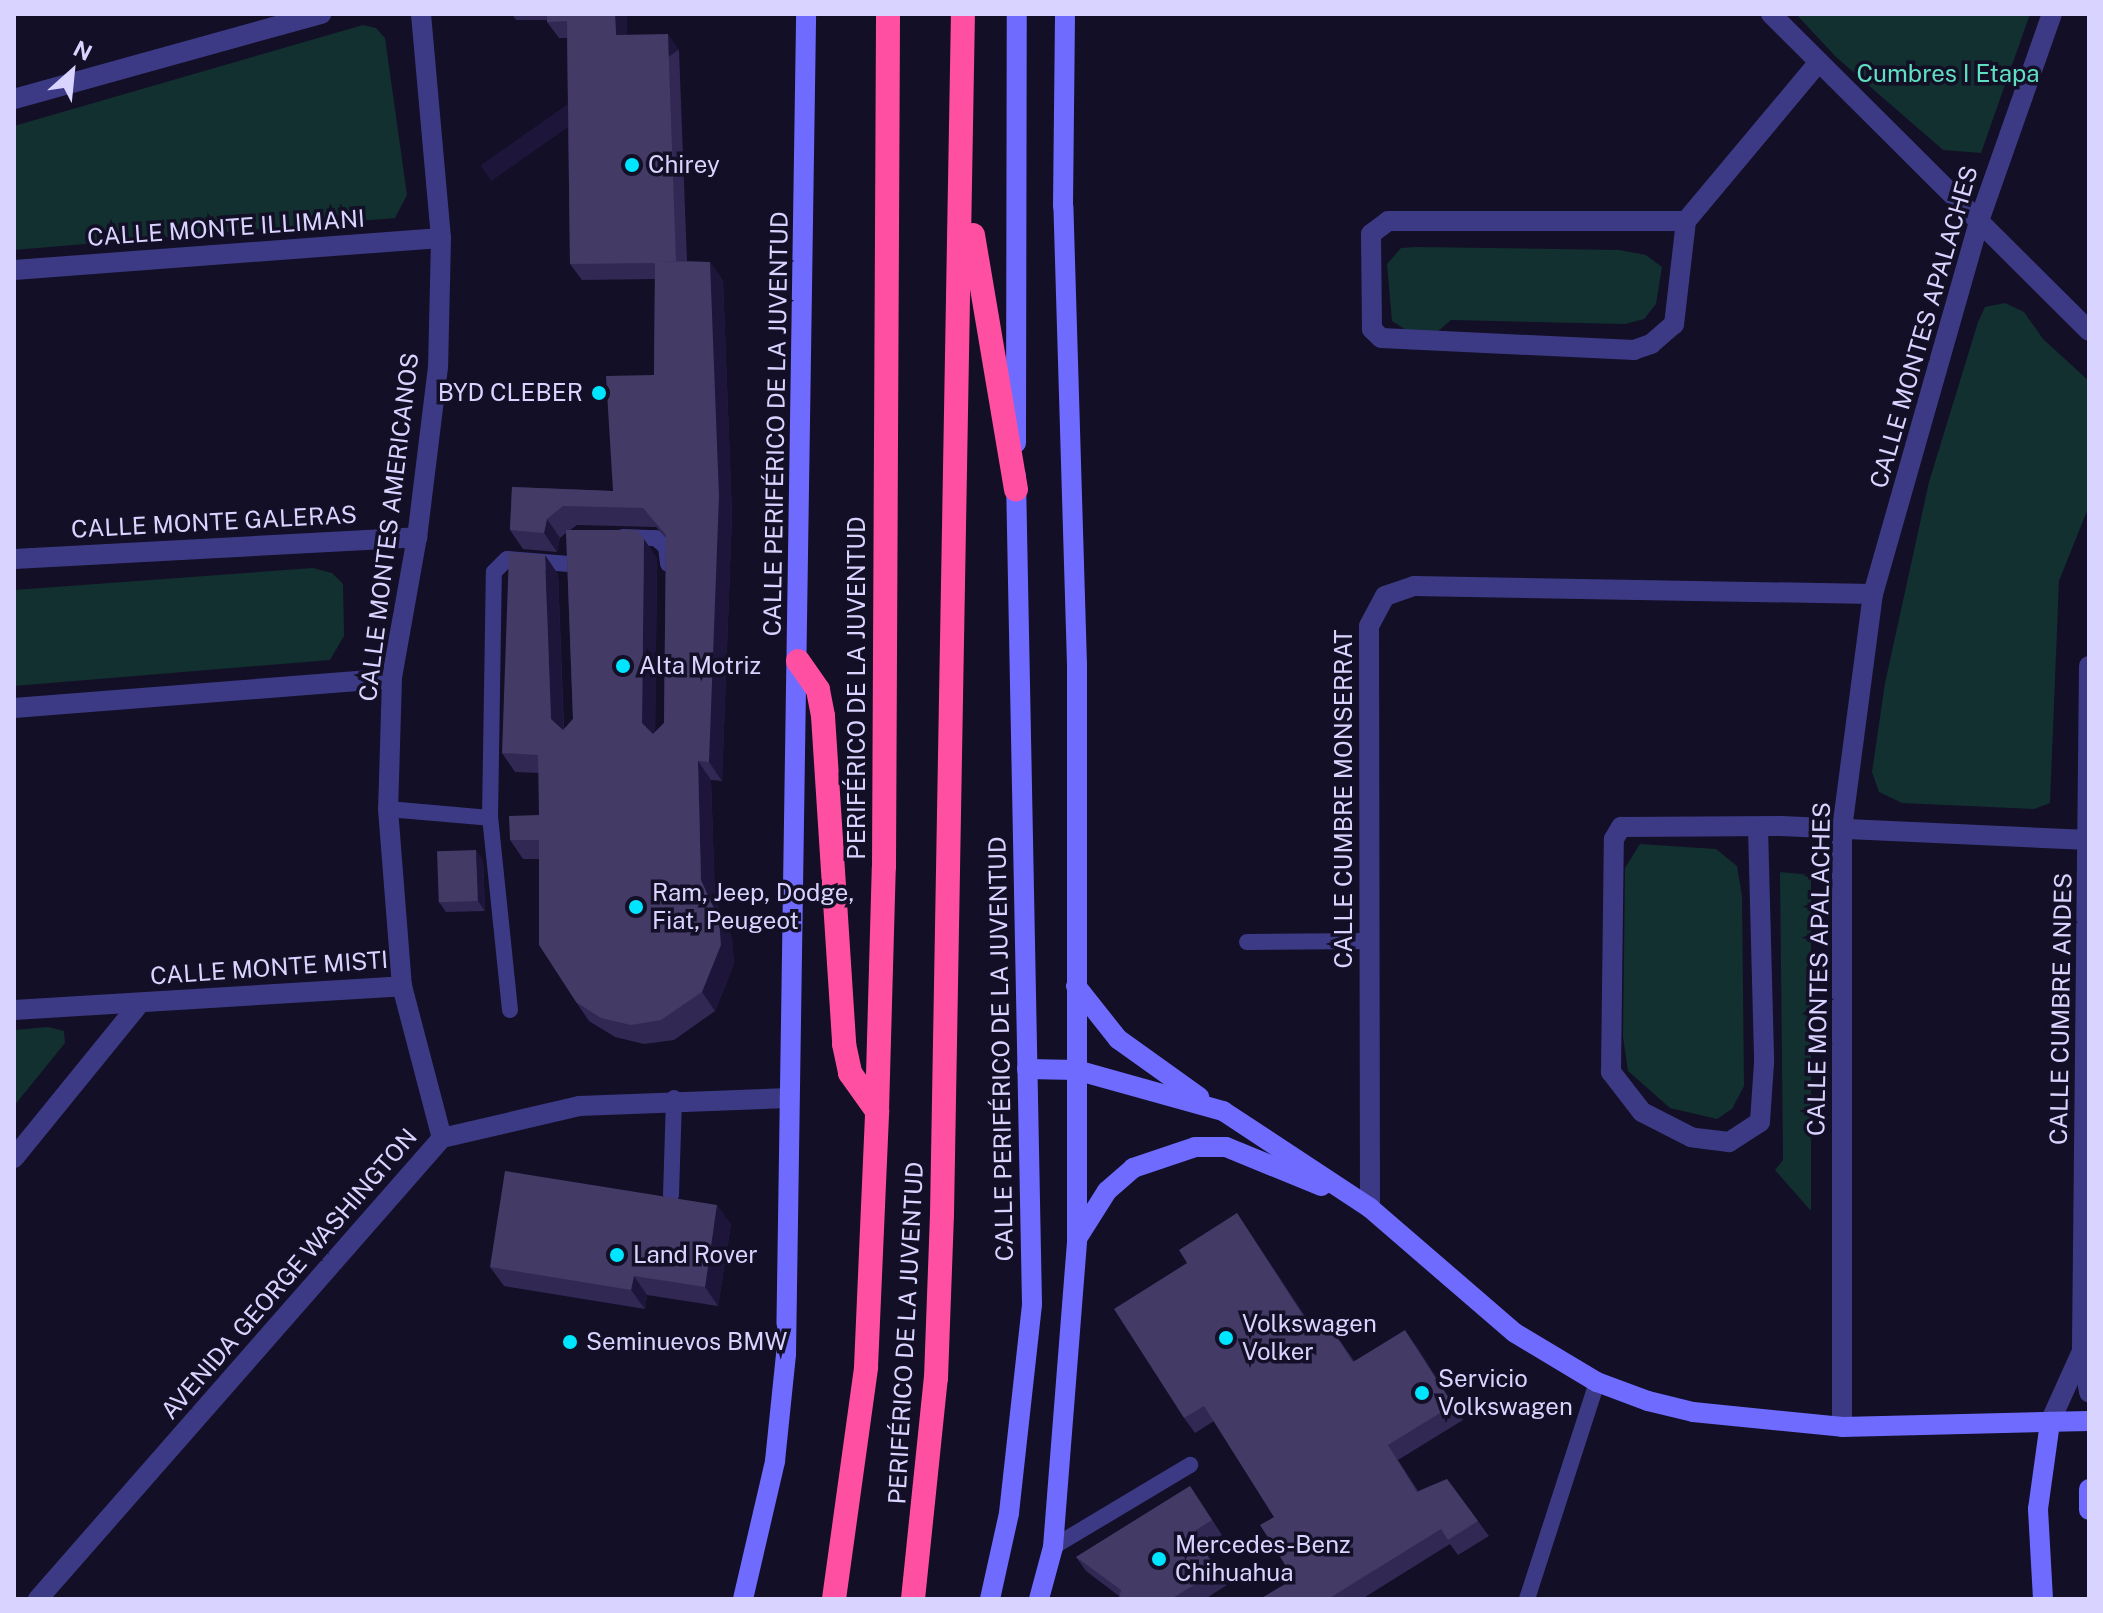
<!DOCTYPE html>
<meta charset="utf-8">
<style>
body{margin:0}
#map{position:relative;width:2103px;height:1613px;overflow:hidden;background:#130f26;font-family:"Public Sans",sans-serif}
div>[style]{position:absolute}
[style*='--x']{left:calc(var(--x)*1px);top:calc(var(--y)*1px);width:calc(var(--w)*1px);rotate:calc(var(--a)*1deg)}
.green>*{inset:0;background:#12302f}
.lane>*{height:16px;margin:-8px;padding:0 8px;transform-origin:8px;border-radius:8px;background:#3d3a85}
.street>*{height:20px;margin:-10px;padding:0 10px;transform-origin:10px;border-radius:10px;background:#3d3a85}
.secondary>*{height:20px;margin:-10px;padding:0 10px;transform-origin:10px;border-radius:10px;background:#6f6bff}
.highway>*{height:24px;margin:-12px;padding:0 12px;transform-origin:12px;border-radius:12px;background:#ff4fa3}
.wall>*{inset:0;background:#312854}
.shaded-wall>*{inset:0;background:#1d163a;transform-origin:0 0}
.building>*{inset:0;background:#433a66;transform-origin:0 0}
.dots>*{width:22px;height:22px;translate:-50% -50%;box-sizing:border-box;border:4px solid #130f26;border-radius:50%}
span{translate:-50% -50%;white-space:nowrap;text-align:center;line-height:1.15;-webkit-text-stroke:7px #130f26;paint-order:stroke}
.park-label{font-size:24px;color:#5fe0c0}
.poi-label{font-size:24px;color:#d9d4ff}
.left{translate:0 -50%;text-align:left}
.right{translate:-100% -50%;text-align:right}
.street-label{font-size:24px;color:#d9d4ff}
.frame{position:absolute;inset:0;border:16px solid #d9d4ff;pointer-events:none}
.north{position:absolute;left:32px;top:32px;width:80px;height:80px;-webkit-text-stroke:6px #130f26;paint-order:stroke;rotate:27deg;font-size:22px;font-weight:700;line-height:32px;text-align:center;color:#d9d4ff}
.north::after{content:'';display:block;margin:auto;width:28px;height:36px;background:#d9d4ff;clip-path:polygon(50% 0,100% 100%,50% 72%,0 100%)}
</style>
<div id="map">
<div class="green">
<div style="clip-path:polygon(1796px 14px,2030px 14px,1981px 153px,1943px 150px,1836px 57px)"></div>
<div style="clip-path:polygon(363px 25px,376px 28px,385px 38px,407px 195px,395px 218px,14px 250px,14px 126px)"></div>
<div style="clip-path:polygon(1417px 247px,1619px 250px,1646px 255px,1662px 267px,1656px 304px,1644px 319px,1625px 324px,1451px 320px,1436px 333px,1414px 335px,1392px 321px,1387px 264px,1401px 248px)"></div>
<div style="clip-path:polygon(2005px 303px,2024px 312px,2043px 339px,2089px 381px,2089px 506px,2059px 581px,2050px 803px,2034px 809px,1902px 803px,1879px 792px,1872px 772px,1885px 683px,1929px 482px,1978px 322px,1985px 307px)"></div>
<div style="clip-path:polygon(313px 568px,332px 573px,343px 584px,344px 636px,330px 660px,14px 686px,14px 590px)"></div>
<div style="clip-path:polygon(1640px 844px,1716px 849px,1737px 866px,1742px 896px,1744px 1086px,1732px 1109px,1717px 1119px,1670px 1108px,1628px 1071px,1623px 1037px,1625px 868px)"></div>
<div style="clip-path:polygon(1780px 872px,1811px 875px,1811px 1211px,1775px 1170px,1783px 1160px)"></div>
<div style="clip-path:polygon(48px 1027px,64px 1031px,65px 1043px,14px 1106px,14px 1030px)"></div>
</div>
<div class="lane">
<div style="--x:623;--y:537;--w:33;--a:2"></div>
<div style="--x:656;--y:538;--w:13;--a:42"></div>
<div style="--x:666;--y:547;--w:17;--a:83"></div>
<div style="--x:388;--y:809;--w:102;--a:5"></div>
<div style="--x:1247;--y:942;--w:123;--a:-0.5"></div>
<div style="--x:510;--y:1010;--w:193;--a:-95.9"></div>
<div style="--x:490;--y:818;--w:246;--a:-89.1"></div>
<div style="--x:494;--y:572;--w:18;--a:-45"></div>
<div style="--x:507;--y:559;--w:62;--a:4.6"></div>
<div style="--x:671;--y:1195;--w:97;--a:-88.2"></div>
<div style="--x:1053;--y:1547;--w:160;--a:-30.9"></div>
<div style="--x:1527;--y:1599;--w:228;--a:-72.1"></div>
</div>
<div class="street">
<div style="--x:421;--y:14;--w:225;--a:84.9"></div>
<div style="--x:441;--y:238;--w:129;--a:91.3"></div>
<div style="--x:438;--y:367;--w:171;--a:97"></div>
<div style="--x:417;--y:537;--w:143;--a:100.1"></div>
<div style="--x:392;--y:678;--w:131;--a:91.7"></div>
<div style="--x:388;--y:809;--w:178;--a:85.5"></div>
<div style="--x:402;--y:986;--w:157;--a:75.3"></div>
<div style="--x:1771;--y:14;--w:449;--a:44.9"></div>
<div style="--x:14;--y:99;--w:319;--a:-15.5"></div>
<div style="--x:1686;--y:221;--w:104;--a:96.6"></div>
<div style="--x:1674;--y:324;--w:30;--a:139"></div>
<div style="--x:1651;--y:344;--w:18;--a:161"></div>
<div style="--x:1634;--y:350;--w:253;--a:-177.3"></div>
<div style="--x:1381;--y:338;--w:13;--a:-135"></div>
<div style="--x:1372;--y:329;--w:95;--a:-90.6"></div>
<div style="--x:1371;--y:234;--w:21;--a:-37"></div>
<div style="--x:1388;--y:221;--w:298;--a:0"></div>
<div style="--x:1686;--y:221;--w:207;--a:-50.1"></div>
<div style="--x:14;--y:270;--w:428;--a:-4.3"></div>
<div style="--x:14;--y:559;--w:404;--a:-3.1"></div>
<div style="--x:2089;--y:666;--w:685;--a:90.59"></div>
<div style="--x:2082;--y:1351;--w:42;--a:80.3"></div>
<div style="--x:14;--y:708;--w:379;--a:-4.5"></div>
<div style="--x:1758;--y:827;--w:236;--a:88.5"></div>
<div style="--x:1764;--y:1063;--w:59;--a:93.9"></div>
<div style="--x:1760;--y:1122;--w:37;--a:147"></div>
<div style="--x:1729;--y:1142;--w:38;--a:-173"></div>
<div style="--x:1691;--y:1137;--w:55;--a:-153"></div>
<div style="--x:1642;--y:1112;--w:51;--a:-127.8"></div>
<div style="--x:1611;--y:1072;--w:233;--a:-89.3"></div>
<div style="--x:1614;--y:839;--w:14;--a:-60"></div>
<div style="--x:1621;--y:827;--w:160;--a:-0.4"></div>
<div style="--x:1781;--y:826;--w:308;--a:2.6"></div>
<div style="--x:14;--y:1010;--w:389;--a:-3.5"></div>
<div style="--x:14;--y:1158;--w:200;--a:-50.9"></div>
<div style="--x:1370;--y:1208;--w:582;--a:-90.1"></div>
<div style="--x:1369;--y:626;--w:34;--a:-62"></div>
<div style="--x:1385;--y:596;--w:31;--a:-19"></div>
<div style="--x:1414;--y:586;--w:459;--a:1"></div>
<div style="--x:2050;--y:1422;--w:78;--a:-65.7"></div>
<div style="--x:1842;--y:1427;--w:598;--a:-90"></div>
<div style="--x:1842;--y:829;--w:237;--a:-82.5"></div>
<div style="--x:1873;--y:594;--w:388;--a:-74.1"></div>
<div style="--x:1979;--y:221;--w:219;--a:-70.6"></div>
<div style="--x:38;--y:1599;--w:613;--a:-48.77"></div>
<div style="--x:442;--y:1138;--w:141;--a:-13.1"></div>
<div style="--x:579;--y:1106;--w:209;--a:-2.2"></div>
</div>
<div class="secondary">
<div style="--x:1016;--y:443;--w:429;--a:-89.9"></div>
<div style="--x:1076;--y:986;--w:68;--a:51.6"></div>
<div style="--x:1118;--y:1039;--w:100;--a:35.6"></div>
<div style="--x:1027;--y:1069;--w:49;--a:1.2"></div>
<div style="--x:1076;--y:1070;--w:153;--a:15.6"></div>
<div style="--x:1223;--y:1111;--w:176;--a:33.4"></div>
<div style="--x:1370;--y:1208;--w:191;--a:40.8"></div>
<div style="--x:1515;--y:1333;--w:96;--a:30.9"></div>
<div style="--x:1597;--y:1382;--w:54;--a:20.4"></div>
<div style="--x:1648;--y:1401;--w:46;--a:13.7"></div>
<div style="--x:1693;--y:1412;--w:150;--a:5.7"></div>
<div style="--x:1842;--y:1427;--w:247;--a:-1.4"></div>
<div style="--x:1078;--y:1237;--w:54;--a:-57.8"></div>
<div style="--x:1107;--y:1191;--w:35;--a:-41"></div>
<div style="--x:1133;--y:1168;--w:65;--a:-18.7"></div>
<div style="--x:1195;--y:1147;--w:31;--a:0"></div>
<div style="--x:1226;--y:1147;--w:103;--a:22.3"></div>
<div style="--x:2089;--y:1489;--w:21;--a:90"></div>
<div style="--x:743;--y:1599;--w:142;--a:-76.9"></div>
<div style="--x:775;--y:1461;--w:108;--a:-84.1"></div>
<div style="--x:786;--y:1354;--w:1340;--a:-89.14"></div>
<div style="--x:990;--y:1599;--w:88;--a:-77.5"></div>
<div style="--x:1009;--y:1513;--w:210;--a:-83.7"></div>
<div style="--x:1032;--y:1304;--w:829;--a:-91.11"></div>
<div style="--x:1039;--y:1599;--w:54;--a:-74.9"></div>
<div style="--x:1053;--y:1547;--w:307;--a:-85.5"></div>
<div style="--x:1077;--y:1241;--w:576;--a:-90"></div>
<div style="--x:1077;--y:665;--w:459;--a:-91.7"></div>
<div style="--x:1063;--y:206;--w:192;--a:-89.4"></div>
<div style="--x:2043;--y:1599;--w:90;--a:-93.2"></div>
<div style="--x:2038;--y:1509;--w:88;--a:-82.1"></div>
</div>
<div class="highway">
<div style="--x:973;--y:235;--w:258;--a:80.4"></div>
<div style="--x:798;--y:661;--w:35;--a:55"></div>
<div style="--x:818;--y:690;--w:26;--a:79"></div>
<div style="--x:823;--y:716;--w:329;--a:86.3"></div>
<div style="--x:844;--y:1044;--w:30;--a:78"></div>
<div style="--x:850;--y:1073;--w:47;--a:54.6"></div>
<div style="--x:834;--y:1599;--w:234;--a:-82.1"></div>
<div style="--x:866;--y:1367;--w:256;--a:-87.5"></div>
<div style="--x:877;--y:1111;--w:244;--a:-88.4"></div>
<div style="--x:884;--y:867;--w:853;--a:-89.73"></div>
<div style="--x:913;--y:1599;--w:222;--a:-84.1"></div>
<div style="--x:936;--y:1378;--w:164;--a:-87.9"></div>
<div style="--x:942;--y:1214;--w:1200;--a:-89"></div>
</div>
<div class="wall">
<div style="clip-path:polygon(evenodd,512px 14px,627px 14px,627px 35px,679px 50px,687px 261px,710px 262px,723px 281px,732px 515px,722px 781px,711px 780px,715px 899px,732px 938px,734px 964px,715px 1011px,674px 1040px,644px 1044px,615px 1037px,589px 1021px,576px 1002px,539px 859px,523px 859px,510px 840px,539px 815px,539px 773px,515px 772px,502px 753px,558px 574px,564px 729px,573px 719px,566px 533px,560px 538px,557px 552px,523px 549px,510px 530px,512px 487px,613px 491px,654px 375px,655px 279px,582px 280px,570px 264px,567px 38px,559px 38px,547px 22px,547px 20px,516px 20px,512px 14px,577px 525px,656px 527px,666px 538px,664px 723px,655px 732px,657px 558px,570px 530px,577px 525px)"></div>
<div style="clip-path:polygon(483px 860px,485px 911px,446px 912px,439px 902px)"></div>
<div style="clip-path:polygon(1237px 1213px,1312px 1327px,1325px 1319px,1354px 1361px,1416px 1345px,1463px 1420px,1398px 1460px,1418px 1491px,1447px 1479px,1489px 1536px,1458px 1555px,1450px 1544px,1362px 1599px,1260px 1599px,1294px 1579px,1274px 1517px,1214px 1421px,1195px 1433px,1184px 1418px,1187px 1263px)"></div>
<div style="clip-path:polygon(731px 1224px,718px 1306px,647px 1295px,645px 1309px,504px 1286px,490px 1267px)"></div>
<div style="clip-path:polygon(1190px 1486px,1222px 1535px,1203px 1546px,1227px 1585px,1205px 1599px,1119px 1599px,1119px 1596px,1086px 1571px,1076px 1557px)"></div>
</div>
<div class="shaded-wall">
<div style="clip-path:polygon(615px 14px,627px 14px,627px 51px,616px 35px)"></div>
<div style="left:668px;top:34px;width:19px;height:229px;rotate:55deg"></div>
<div style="clip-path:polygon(710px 262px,723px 281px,732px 515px,722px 781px,709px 762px)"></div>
<div style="clip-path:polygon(547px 519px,560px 538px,557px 552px,544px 533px)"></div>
<div style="clip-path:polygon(644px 539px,657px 558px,655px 742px,642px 723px)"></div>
<div style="clip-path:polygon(545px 555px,558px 574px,564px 738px,551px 719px)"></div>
<div style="clip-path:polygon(698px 761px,711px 780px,715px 899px,732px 938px,734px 964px,715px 1011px,702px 992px,701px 880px)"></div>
<div style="clip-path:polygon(476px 850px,483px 860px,485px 911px,478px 901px)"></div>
<div style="clip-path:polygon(717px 1205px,731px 1224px,718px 1306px,705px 1287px)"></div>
<div style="clip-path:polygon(634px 1276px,647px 1295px,645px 1309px,631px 1290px)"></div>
<div style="clip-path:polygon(1405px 1330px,1416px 1345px,1463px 1420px,1453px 1405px)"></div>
<div style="clip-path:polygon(1193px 1532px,1203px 1546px,1227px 1585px,1217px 1571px)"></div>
</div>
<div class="building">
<div style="clip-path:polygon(547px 14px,615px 14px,616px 35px,668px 34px,676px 261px,655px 261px,655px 263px,570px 264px,567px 21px,547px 22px)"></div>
<div style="clip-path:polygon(655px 261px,710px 262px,719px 496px,709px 762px,698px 761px,701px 880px,719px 919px,721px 945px,702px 992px,661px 1020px,631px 1025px,601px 1018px,576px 1002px,539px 945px,539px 840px,510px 840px,509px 816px,539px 815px,538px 755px,502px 753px,509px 552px,545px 555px,551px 719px,563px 730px,573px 719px,566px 530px,637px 530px,644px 539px,642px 723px,653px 734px,664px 723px,666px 535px,643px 508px,563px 506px,547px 519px,544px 533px,510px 530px,512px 487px,613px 491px,606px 376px,654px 375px)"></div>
<div style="left:476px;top:850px;width:51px;height:39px;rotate:88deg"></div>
<div style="clip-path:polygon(505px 1171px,717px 1205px,705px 1287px,634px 1276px,631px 1290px,490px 1267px)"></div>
<div style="clip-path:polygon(1237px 1213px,1311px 1328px,1325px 1319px,1353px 1362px,1405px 1330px,1453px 1405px,1388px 1445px,1417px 1492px,1447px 1479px,1478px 1521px,1448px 1540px,1441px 1529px,1328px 1599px,1260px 1599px,1294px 1579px,1260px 1525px,1274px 1517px,1204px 1406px,1184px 1418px,1114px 1309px,1187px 1263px,1179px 1250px)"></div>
<div style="clip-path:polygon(1190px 1486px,1212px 1520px,1193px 1532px,1217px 1571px,1171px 1599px,1119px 1599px,1121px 1590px,1076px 1557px)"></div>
</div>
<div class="dots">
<div style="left:632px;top:165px;background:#00e5ff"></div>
<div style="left:599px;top:393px;background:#00e5ff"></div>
<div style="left:623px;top:666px;background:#00e5ff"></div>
<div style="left:636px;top:907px;background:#00e5ff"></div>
<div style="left:617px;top:1255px;background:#00e5ff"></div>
<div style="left:1226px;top:1338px;background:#00e5ff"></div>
<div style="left:570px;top:1342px;background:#00e5ff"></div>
<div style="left:1422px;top:1393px;background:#00e5ff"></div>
<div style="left:1159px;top:1559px;background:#00e5ff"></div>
</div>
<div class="park-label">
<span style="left:1948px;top:74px">Cumbres I Etapa</span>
</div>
<div class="poi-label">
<span class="left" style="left:648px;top:165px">Chirey</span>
<span class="right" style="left:583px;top:393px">BYD CLEBER</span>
<span class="left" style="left:639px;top:666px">Alta Motriz</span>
<span class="left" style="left:652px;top:907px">Ram, Jeep, Dodge,<br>Fiat, Peugeot</span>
<span class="left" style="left:633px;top:1255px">Land Rover</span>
<span class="left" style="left:1242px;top:1338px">Volkswagen<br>Volker</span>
<span class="left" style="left:586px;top:1342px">Seminuevos BMW</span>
<span class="left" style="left:1438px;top:1393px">Servicio<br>Volkswagen</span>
<span class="left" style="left:1175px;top:1559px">Mercedes-Benz<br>Chihuahua</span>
</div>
<div class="street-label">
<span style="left:226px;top:228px;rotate:-4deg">CALLE MONTE ILLIMANI</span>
<span style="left:1924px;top:327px;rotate:-74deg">CALLE MONTES APALACHES</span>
<span style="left:776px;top:424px;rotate:-89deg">CALLE PERIFÉRICO DE LA JUVENTUD</span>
<span style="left:214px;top:522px;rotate:-3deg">CALLE MONTE GALERAS</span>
<span style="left:389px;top:527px;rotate:-83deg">CALLE MONTES AMERICANOS</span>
<span style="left:857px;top:688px;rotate:-90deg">PERIFÉRICO DE LA JUVENTUD</span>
<span style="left:1344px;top:799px;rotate:-90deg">CALLE CUMBRE MONSERRAT</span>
<span style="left:269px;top:968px;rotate:-4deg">CALLE MONTE MISTI</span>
<span style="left:1819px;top:969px;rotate:-89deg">CALLE MONTES APALACHES</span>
<span style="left:2061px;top:1009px;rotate:-89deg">CALLE CUMBRE ANDES</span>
<span style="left:1001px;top:1049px;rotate:-91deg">CALLE PERIFÉRICO DE LA JUVENTUD</span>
<span style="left:289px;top:1274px;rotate:-49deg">AVENIDA GEORGE WASHINGTON</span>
<span style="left:906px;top:1333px;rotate:-87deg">PERIFÉRICO DE LA JUVENTUD</span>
</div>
<div class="frame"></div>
<div class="north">N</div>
</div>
